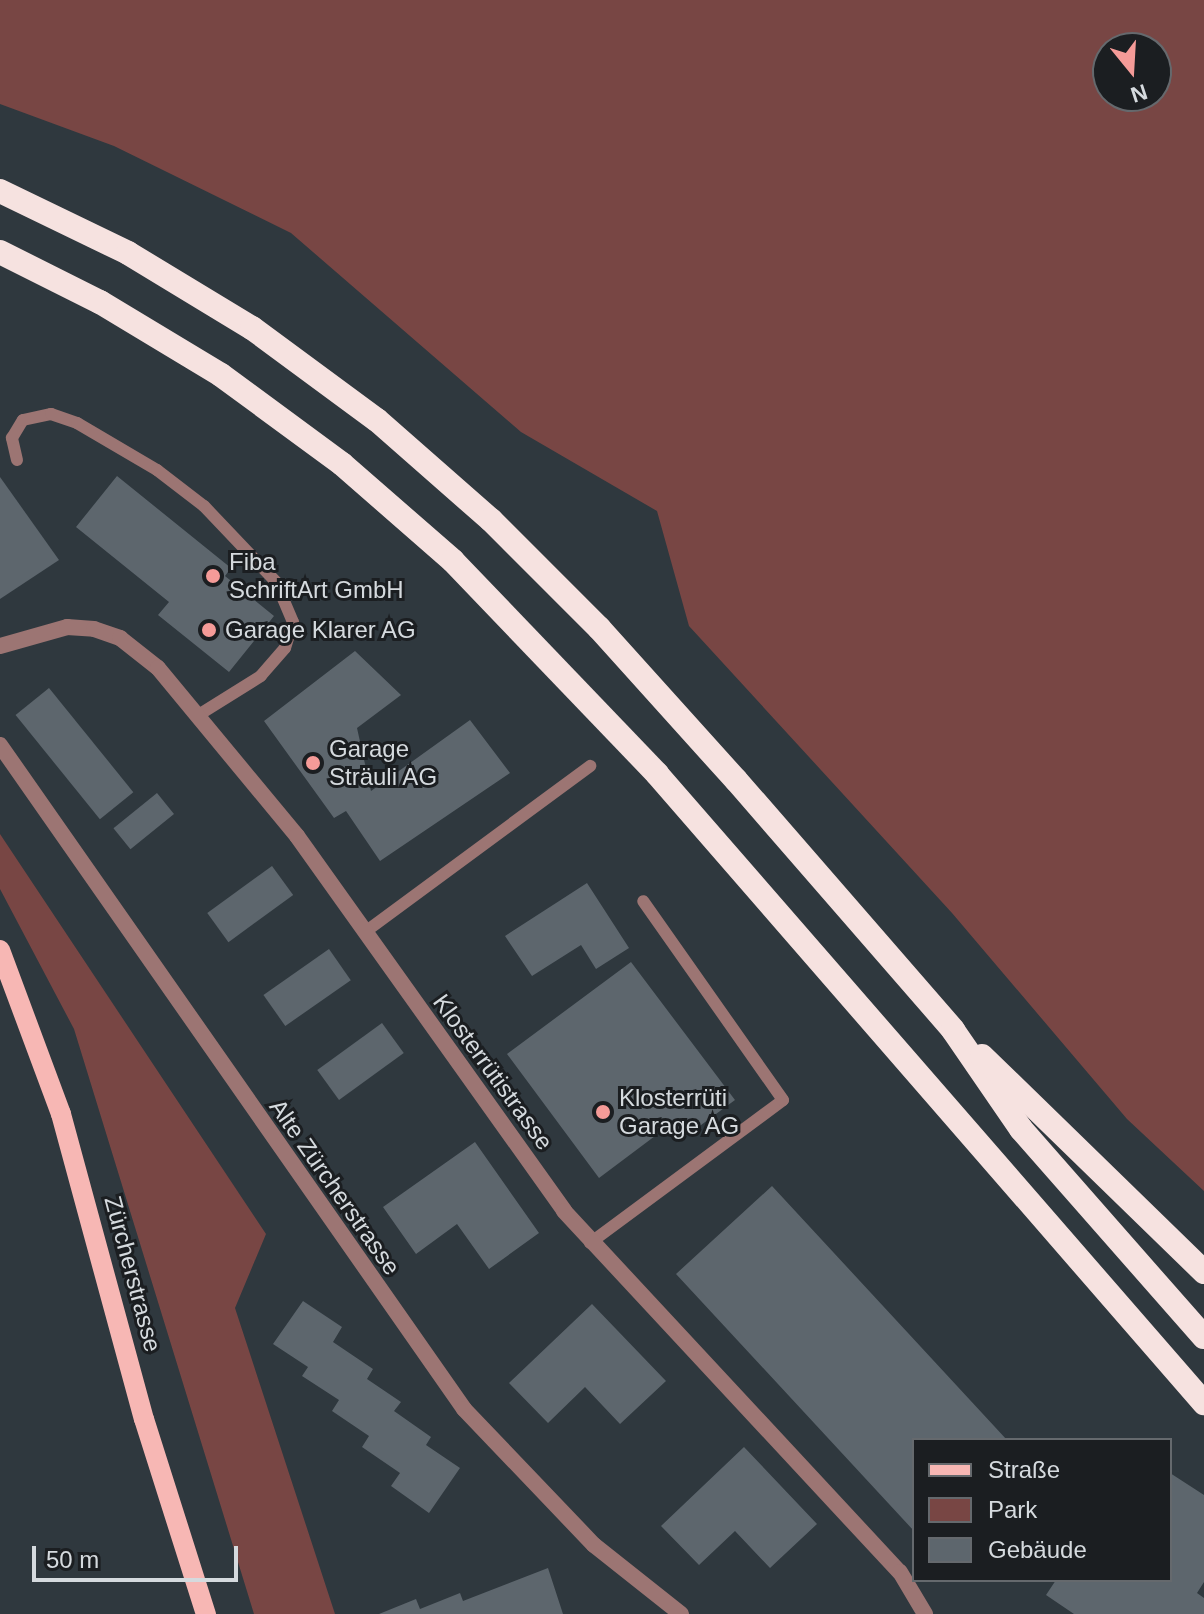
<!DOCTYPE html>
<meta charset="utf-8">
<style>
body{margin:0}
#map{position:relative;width:1204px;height:1614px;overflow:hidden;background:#2f383e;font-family:Arial,sans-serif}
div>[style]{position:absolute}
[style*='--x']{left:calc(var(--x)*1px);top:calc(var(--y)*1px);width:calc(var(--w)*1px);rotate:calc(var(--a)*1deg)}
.green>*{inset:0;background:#784644}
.building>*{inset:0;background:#5d666d;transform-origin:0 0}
.service>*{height:12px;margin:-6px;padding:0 6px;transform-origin:6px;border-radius:6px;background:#9c7573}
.minor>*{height:16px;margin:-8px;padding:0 8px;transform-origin:8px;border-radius:8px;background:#9c7573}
.primary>*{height:20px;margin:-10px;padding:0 10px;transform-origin:10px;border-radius:10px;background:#f7b7b4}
.motorway>*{height:24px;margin:-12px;padding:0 12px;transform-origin:12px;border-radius:12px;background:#f6e2e0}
.dots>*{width:22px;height:22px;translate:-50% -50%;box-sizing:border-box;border:4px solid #1b1e21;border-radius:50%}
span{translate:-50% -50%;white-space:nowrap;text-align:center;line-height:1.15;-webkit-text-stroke:6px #1b1e21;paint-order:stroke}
.poi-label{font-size:24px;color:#d5dade}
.left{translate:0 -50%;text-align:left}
.street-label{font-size:24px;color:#d5dade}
.legend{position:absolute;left:912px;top:1438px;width:260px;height:144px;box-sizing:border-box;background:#1b1e21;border:2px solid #65696d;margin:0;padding:10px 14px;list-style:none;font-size:24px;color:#d5dade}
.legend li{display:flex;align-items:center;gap:16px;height:40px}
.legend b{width:40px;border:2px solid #65696d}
.north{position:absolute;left:1092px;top:32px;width:80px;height:80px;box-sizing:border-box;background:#1b1e21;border:2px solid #65696d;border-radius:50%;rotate:162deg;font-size:22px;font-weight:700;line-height:32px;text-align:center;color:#d5dade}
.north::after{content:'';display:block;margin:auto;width:28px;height:36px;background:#f59b98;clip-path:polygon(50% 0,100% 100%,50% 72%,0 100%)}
.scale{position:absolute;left:32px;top:1546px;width:206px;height:36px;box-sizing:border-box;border:4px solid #d5dade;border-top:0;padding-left:10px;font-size:24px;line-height:28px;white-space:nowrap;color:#d5dade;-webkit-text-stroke:6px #1b1e21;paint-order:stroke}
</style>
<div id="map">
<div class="green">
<div style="clip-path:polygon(evenodd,0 0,1204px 0,1204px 1191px,1127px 1119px,952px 913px,689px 626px,657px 511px,521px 432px,291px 233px,114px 146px,0 104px,0 0,1108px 48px,1156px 48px,1156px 96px,1108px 96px,1108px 48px)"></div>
<div style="clip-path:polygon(0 834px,266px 1234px,235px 1308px,335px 1614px,254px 1614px,74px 1029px,0 889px)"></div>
</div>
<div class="building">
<div style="clip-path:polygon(117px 476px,231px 568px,225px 576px,274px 616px,229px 672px,158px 615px,169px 602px,76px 527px)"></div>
<div style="clip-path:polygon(0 477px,59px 560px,0 599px)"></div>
<div style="clip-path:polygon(355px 651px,401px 695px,357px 728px,371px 791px,470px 720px,510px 773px,380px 861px,346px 811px,334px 818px,264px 721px)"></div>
<div style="left:49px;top:688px;width:134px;height:43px;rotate:51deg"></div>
<div style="left:157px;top:793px;width:27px;height:56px;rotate:51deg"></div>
<div style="left:272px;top:866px;width:36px;height:80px;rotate:54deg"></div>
<div style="clip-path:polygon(587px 883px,629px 948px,596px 969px,581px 945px,532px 976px,505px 936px)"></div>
<div style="left:329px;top:949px;width:38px;height:80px;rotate:55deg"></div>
<div style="clip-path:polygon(631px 962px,735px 1100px,678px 1142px,667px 1127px,599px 1178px,507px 1054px)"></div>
<div style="left:382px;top:1023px;width:37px;height:80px;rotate:54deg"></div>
<div style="clip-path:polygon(475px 1142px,539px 1233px,489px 1269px,457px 1224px,416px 1254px,383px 1207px)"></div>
<div style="clip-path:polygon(772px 1186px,1007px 1440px,914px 1440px,914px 1531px,676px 1274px)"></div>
<div style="clip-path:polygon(303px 1301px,342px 1327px,333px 1342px,373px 1369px,367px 1379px,401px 1402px,394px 1411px,431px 1437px,426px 1445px,460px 1468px,429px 1513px,391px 1486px,400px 1473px,362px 1447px,369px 1436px,332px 1411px,339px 1400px,302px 1376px,308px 1367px,273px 1344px)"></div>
<div style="clip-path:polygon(592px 1304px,666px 1381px,620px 1424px,585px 1387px,548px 1423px,509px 1383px)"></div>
<div style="clip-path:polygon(744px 1447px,817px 1524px,770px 1568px,735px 1531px,699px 1565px,661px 1526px)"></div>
<div style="clip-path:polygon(1170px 1473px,1204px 1495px,1204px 1582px,1197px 1593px,1204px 1598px,1204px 1614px,1074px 1614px,1046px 1595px,1056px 1580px,1170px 1580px)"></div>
<div style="clip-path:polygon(548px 1568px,563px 1614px,379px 1614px,416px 1599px,420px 1609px,460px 1593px,463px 1601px)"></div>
</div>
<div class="service">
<div style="--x:17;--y:460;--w:23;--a:-103"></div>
<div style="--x:12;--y:438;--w:21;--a:-59"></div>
<div style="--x:23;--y:420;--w:29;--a:-12"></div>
<div style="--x:51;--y:414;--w:28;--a:19"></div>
<div style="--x:77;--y:423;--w:93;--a:30.4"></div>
<div style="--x:157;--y:470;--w:59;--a:37.5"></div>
<div style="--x:204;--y:506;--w:105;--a:46.5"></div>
<div style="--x:276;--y:582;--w:43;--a:67"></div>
<div style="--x:293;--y:622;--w:27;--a:107"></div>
<div style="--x:285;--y:648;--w:37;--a:131"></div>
<div style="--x:261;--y:676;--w:72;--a:148.1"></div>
<div style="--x:365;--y:932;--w:280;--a:-36.4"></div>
<div style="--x:590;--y:1243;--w:240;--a:-36.5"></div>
<div style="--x:783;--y:1100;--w:243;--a:-125.1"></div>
</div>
<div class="minor">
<div style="--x:0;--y:646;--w:70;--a:-15.8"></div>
<div style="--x:67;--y:627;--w:27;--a:4"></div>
<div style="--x:94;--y:629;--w:28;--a:19"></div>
<div style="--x:120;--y:638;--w:48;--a:38.3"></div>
<div style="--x:158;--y:668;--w:218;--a:50.4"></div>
<div style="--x:297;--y:836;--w:460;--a:54.5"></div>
<div style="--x:564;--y:1211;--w:493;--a:47.1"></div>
<div style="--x:900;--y:1572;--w:49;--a:59.2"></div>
<div style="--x:0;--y:745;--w:810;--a:55.05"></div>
<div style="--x:464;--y:1409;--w:188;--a:46.3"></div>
<div style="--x:594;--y:1545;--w:111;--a:38.4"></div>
</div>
<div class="primary">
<div style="--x:0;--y:950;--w:175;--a:69.6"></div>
<div style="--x:61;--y:1114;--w:316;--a:74.8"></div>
<div style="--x:144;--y:1419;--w:205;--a:72.4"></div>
</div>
<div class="motorway">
<div style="--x:0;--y:191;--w:142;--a:25.8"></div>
<div style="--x:128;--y:253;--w:145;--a:31.2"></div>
<div style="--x:252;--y:328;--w:155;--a:36.4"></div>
<div style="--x:377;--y:420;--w:152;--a:41.3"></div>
<div style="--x:491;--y:520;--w:153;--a:45"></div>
<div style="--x:599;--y:628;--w:205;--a:48"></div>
<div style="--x:736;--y:780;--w:331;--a:49"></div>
<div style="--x:953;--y:1030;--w:120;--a:55.5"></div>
<div style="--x:1021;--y:1129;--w:277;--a:48.7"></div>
<div style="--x:0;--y:252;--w:112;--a:26.6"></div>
<div style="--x:100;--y:302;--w:141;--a:31.1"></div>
<div style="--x:221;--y:375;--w:150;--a:36.3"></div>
<div style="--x:342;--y:464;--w:147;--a:41.1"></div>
<div style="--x:453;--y:561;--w:295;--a:46.2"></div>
<div style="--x:657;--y:774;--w:834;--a:48.99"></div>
<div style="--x:982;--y:1056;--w:310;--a:44.2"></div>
</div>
<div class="dots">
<div style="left:213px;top:576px;background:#f59b98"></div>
<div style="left:209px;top:630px;background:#f59b98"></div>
<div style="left:313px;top:763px;background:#f59b98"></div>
<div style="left:603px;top:1112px;background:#f59b98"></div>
</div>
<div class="poi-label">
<span class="left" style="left:229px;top:576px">Fiba<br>SchriftArt GmbH</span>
<span class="left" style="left:225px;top:630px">Garage Klarer AG</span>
<span class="left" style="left:329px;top:763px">Garage<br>Sträuli AG</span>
<span class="left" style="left:619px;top:1112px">Klosterrüti<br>Garage AG</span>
</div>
<div class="street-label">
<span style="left:493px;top:1072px;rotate:54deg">Klosterrütistrasse</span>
<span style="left:335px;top:1187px;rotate:55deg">Alte Zürcherstrasse</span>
<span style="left:133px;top:1274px;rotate:75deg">Zürcherstrasse</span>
</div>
<ul class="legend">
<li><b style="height:10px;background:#f7b7b4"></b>Straße</li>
<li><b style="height:22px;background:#784644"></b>Park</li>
<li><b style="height:22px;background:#5d666d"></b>Gebäude</li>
</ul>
<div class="north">N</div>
<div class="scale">50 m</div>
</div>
